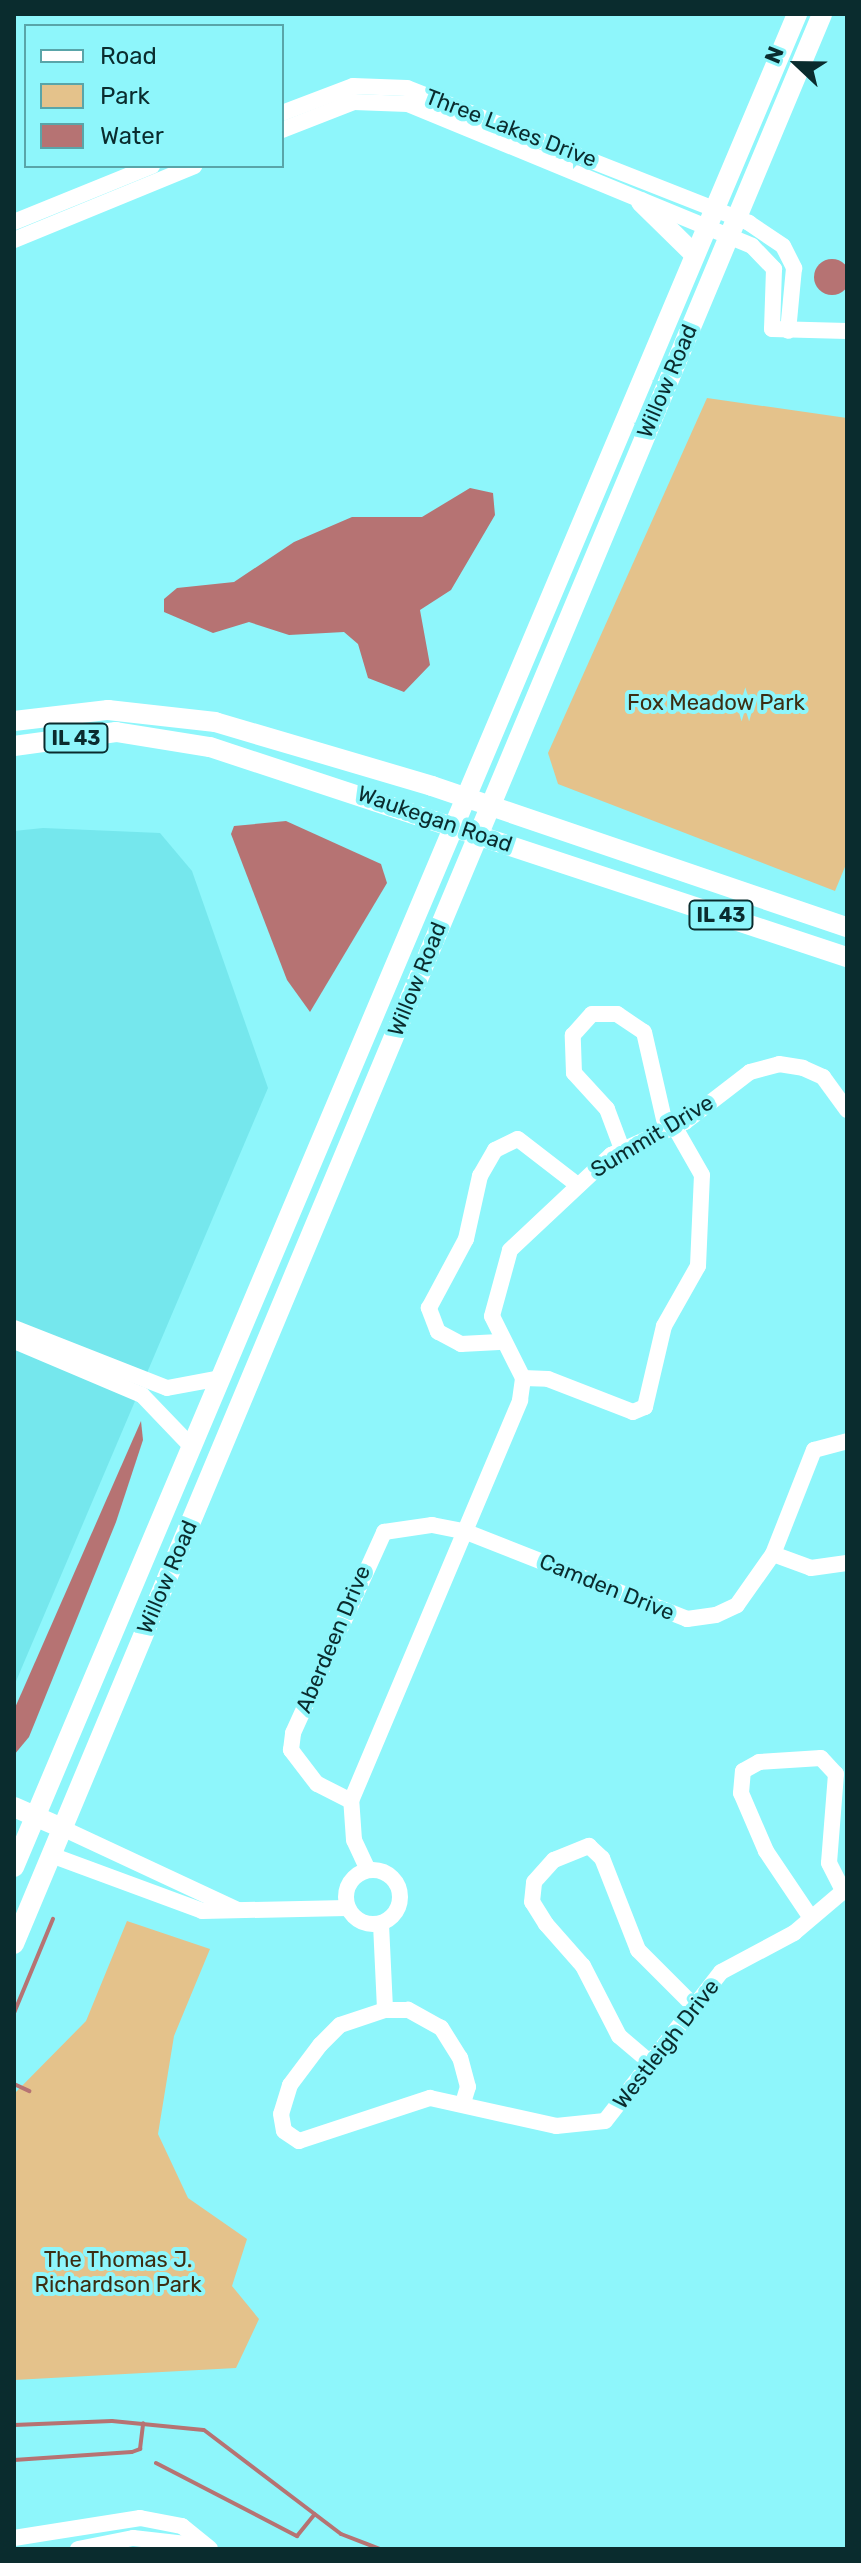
<!DOCTYPE html>
<style>
body{margin:0}
#map{position:relative;width:861px;height:2563px;overflow:hidden;background:#8ef6fb;font-family:Rubik,sans-serif}
div>[style]{position:absolute}
[style*='--x']{left:calc(var(--x)*1px);top:calc(var(--y)*1px);width:calc(var(--w)*1px);rotate:calc(var(--a)*1deg)}
.built>*{inset:0;background:#75e7ed}
.green>*{inset:0;background:#e4c28b}
.water>*{inset:0;background:#b67373}
.round{border-radius:50%}
.stream>*{height:4px;margin:-2px;padding:0 2px;transform-origin:2px;border-radius:2px;background:#b67373}
.minor>*{height:16px;margin:-8px;padding:0 8px;transform-origin:8px;border-radius:8px;background:#fff}
.minor>.ring{margin:-8px;padding:0;box-sizing:content-box;background:none;border:16px solid #fff;border-radius:50%}
.major>*{height:20px;margin:-10px;padding:0 10px;transform-origin:10px;border-radius:10px;background:#fff}
span{translate:-50% -50%;white-space:nowrap;text-align:center;line-height:1.15;-webkit-text-stroke:8px #8ef6fb;paint-order:stroke}
.shield-label span{padding:2px 6px;background:#8ef6fb;border:2px solid;border-radius:6px;-webkit-text-stroke-width:0}
.shield-label{font-size:20px;color:#0a2c2e;font-weight:700}
.street-label{font-size:22px;color:#0a2c2e}
.park-label{font-size:22px;color:#3c2d12}
.frame{position:absolute;inset:0;border:16px solid #0a2c2e;pointer-events:none}
.legend{position:absolute;left:24px;top:24px;width:260px;height:144px;box-sizing:border-box;background:#8ef6fb;border:2px solid #59a5a9;margin:0;padding:10px 14px;list-style:none;font-size:24px;color:#0a2c2e}
.legend li{display:flex;align-items:center;gap:16px;height:40px}
.legend b{width:40px;border:2px solid #59a5a9}
.north{position:absolute;left:757px;top:24px;width:80px;height:80px;-webkit-text-stroke:6px #8ef6fb;paint-order:stroke;rotate:292deg;font-size:22px;font-weight:700;line-height:32px;text-align:center;color:#0a2c2e}
.north::after{content:'';display:block;margin:auto;width:28px;height:36px;background:#0a2c2e;clip-path:polygon(50% 0,100% 100%,50% 72%,0 100%)}
</style>
<div id="map">
<div class="built">
<div style="clip-path:polygon(43px 828px,160px 833px,192px 871px,268px 1088px,14px 1686px,14px 831px)"></div>
</div>
<div class="green">
<div style="clip-path:polygon(707px 398px,847px 418px,847px 862px,835px 891px,558px 784px,548px 753px)"></div>
<div style="clip-path:polygon(127px 1921px,210px 1949px,174px 2036px,158px 2134px,188px 2198px,247px 2239px,232px 2286px,259px 2319px,236px 2368px,14px 2380px,14px 2094px,86px 2021px)"></div>
</div>
<div class="water">
<div class="round" style="left:814px;top:259px;width:36px;height:36px"></div>
<div style="clip-path:polygon(470px 488px,493px 493px,495px 515px,451px 590px,420px 610px,430px 665px,404px 692px,368px 678px,358px 644px,344px 632px,289px 635px,249px 622px,213px 633px,164px 612px,164px 599px,177px 588px,234px 582px,294px 542px,352px 517px,422px 517px)"></div>
<div style="clip-path:polygon(286px 821px,381px 864px,387px 883px,310px 1012px,287px 980px,231px 834px,234px 826px)"></div>
<div style="clip-path:polygon(141px 1421px,143px 1440px,116px 1522px,29px 1737px,14px 1755px,14px 1710px)"></div>
</div>
<div class="stream">
<div style="--x:14;--y:2013;--w:102;--a:-67.5"></div>
<div style="--x:14;--y:2084;--w:17;--a:25"></div>
<div style="--x:14;--y:2425;--w:98;--a:-2.3"></div>
<div style="--x:112;--y:2421;--w:92;--a:5.6"></div>
<div style="--x:204;--y:2430;--w:172;--a:37.2"></div>
<div style="--x:341;--y:2534;--w:42;--a:21"></div>
<div style="--x:14;--y:2460;--w:118;--a:-3.9"></div>
<div style="--x:132;--y:2452;--w:9;--a:-21"></div>
<div style="--x:140;--y:2449;--w:26;--a:-83"></div>
<div style="--x:156;--y:2463;--w:159;--a:27.4"></div>
<div style="--x:297;--y:2536;--w:28;--a:-51"></div>
</div>
<div class="minor">
<div style="--x:282;--y:113;--w:76;--a:-20.8"></div>
<div style="--x:353;--y:86;--w:54;--a:2.1"></div>
<div style="--x:407;--y:88;--w:368;--a:21.5"></div>
<div style="--x:749;--y:223;--w:41;--a:34.1"></div>
<div style="--x:783;--y:246;--w:25;--a:63"></div>
<div style="--x:794;--y:268;--w:63;--a:95.4"></div>
<div style="--x:282;--y:130;--w:77;--a:-21.3"></div>
<div style="--x:354;--y:102;--w:54;--a:2.1"></div>
<div style="--x:408;--y:104;--w:372;--a:22.4"></div>
<div style="--x:752;--y:246;--w:32;--a:46"></div>
<div style="--x:774;--y:269;--w:60;--a:91.9"></div>
<div style="--x:772;--y:329;--w:75;--a:1.5"></div>
<div style="--x:14;--y:222;--w:149;--a:-22.1"></div>
<div style="--x:14;--y:240;--w:195;--a:-22.3"></div>
<div style="--x:622;--y:1149;--w:43;--a:-110.6"></div>
<div style="--x:607;--y:1109;--w:49;--a:-132.5"></div>
<div style="--x:574;--y:1073;--w:38;--a:-92"></div>
<div style="--x:573;--y:1035;--w:28;--a:-48"></div>
<div style="--x:592;--y:1014;--w:25;--a:0"></div>
<div style="--x:617;--y:1014;--w:32;--a:34"></div>
<div style="--x:644;--y:1032;--w:98;--a:77.1"></div>
<div style="--x:14;--y:1328;--w:164;--a:21.4"></div>
<div style="--x:167;--y:1388;--w:50;--a:-10.4"></div>
<div style="--x:14;--y:1341;--w:139;--a:22.9"></div>
<div style="--x:142;--y:1395;--w:66;--a:46.2"></div>
<div style="--x:499;--y:1342;--w:38;--a:177"></div>
<div style="--x:461;--y:1344;--w:26;--a:-152"></div>
<div style="--x:438;--y:1332;--w:26;--a:-111"></div>
<div style="--x:429;--y:1308;--w:78;--a:-61.8"></div>
<div style="--x:466;--y:1239;--w:65;--a:-77.5"></div>
<div style="--x:480;--y:1176;--w:30;--a:-60"></div>
<div style="--x:495;--y:1150;--w:25;--a:-26"></div>
<div style="--x:518;--y:1139;--w:72;--a:37.7"></div>
<div style="--x:523;--y:1378;--w:25;--a:2"></div>
<div style="--x:548;--y:1379;--w:91;--a:21.2"></div>
<div style="--x:633;--y:1412;--w:13;--a:-23"></div>
<div style="--x:645;--y:1407;--w:83;--a:-76.8"></div>
<div style="--x:664;--y:1326;--w:69;--a:-60.5"></div>
<div style="--x:698;--y:1266;--w:91;--a:-87.5"></div>
<div style="--x:702;--y:1175;--w:56;--a:-119.7"></div>
<div style="--x:773;--y:1554;--w:40;--a:20.2"></div>
<div style="--x:811;--y:1568;--w:36;--a:-8"></div>
<div style="--x:351;--y:1801;--w:38;--a:-153"></div>
<div style="--x:317;--y:1784;--w:43;--a:-127.4"></div>
<div style="--x:291;--y:1750;--w:17;--a:-83"></div>
<div style="--x:293;--y:1733;--w:221;--a:-65.6"></div>
<div style="--x:384;--y:1532;--w:49;--a:-8.3"></div>
<div style="--x:432;--y:1525;--w:33;--a:11"></div>
<div style="--x:464;--y:1531;--w:240;--a:21.5"></div>
<div style="--x:687;--y:1619;--w:29;--a:-8"></div>
<div style="--x:716;--y:1615;--w:23;--a:-25"></div>
<div style="--x:737;--y:1605;--w:62;--a:-54.8"></div>
<div style="--x:773;--y:1554;--w:112;--a:-68.5"></div>
<div style="--x:814;--y:1450;--w:34;--a:-15"></div>
<div style="--x:62;--y:1828;--w:194;--a:25"></div>
<div style="--x:51;--y:1855;--w:161;--a:20.3"></div>
<div style="--x:202;--y:1911;--w:145;--a:-1.2"></div>
<div class="ring" style="left:346px;top:1870px;width:38px;height:38px"></div>
<div style="--x:368;--y:1870;--w:33;--a:-115"></div>
<div style="--x:354;--y:1840;--w:39;--a:-94"></div>
<div style="--x:351;--y:1801;--w:435;--a:-67.1"></div>
<div style="--x:520;--y:1400;--w:22;--a:-82"></div>
<div style="--x:523;--y:1378;--w:69;--a:-116.6"></div>
<div style="--x:492;--y:1316;--w:68;--a:-74.7"></div>
<div style="--x:510;--y:1250;--w:139;--a:-43.2"></div>
<div style="--x:611;--y:1155;--w:81;--a:-24"></div>
<div style="--x:685;--y:1122;--w:82;--a:-37.6"></div>
<div style="--x:750;--y:1072;--w:30;--a:-15"></div>
<div style="--x:779;--y:1064;--w:24;--a:9"></div>
<div style="--x:803;--y:1068;--w:22;--a:24"></div>
<div style="--x:823;--y:1077;--w:41;--a:54"></div>
<div style="--x:809;--y:1915;--w:77;--a:-123.9"></div>
<div style="--x:766;--y:1851;--w:63;--a:-113.3"></div>
<div style="--x:741;--y:1793;--w:22;--a:-85"></div>
<div style="--x:743;--y:1771;--w:18;--a:-29"></div>
<div style="--x:759;--y:1762;--w:62;--a:-3.7"></div>
<div style="--x:821;--y:1758;--w:22;--a:47"></div>
<div style="--x:836;--y:1774;--w:89;--a:94.5"></div>
<div style="--x:829;--y:1863;--w:29;--a:63"></div>
<div style="--x:381;--y:1924;--w:86;--a:87.3"></div>
<div style="--x:652;--y:2064;--w:43;--a:-139.7"></div>
<div style="--x:619;--y:2036;--w:79;--a:-117.2"></div>
<div style="--x:583;--y:1966;--w:56;--a:-131.4"></div>
<div style="--x:546;--y:1924;--w:26;--a:-122"></div>
<div style="--x:532;--y:1902;--w:20;--a:-84"></div>
<div style="--x:534;--y:1882;--w:30;--a:-48"></div>
<div style="--x:554;--y:1860;--w:38;--a:-22"></div>
<div style="--x:589;--y:1846;--w:18;--a:43"></div>
<div style="--x:602;--y:1858;--w:99;--a:68.6"></div>
<div style="--x:638;--y:1950;--w:76;--a:45"></div>
<div style="--x:463;--y:2103;--w:17;--a:-73"></div>
<div style="--x:468;--y:2087;--w:30;--a:-105"></div>
<div style="--x:460;--y:2058;--w:36;--a:-122"></div>
<div style="--x:441;--y:2028;--w:38;--a:-151"></div>
<div style="--x:408;--y:2010;--w:23;--a:180"></div>
<div style="--x:385;--y:2010;--w:47;--a:161.6"></div>
<div style="--x:340;--y:2025;--w:28;--a:135"></div>
<div style="--x:320;--y:2045;--w:50;--a:126.9"></div>
<div style="--x:290;--y:2085;--w:30;--a:107"></div>
<div style="--x:281;--y:2114;--w:17;--a:80"></div>
<div style="--x:284;--y:2131;--w:18;--a:34"></div>
<div style="--x:299;--y:2141;--w:138;--a:-18.2"></div>
<div style="--x:430;--y:2098;--w:129;--a:12.5"></div>
<div style="--x:556;--y:2126;--w:49;--a:-5.8"></div>
<div style="--x:605;--y:2121;--w:189;--a:-52.1"></div>
<div style="--x:721;--y:1972;--w:83;--a:-28.1"></div>
<div style="--x:794;--y:1933;--w:70;--a:-40.3"></div>
<div style="--x:14;--y:2538;--w:128;--a:-9"></div>
<div style="--x:140;--y:2518;--w:43;--a:10.8"></div>
<div style="--x:182;--y:2526;--w:36;--a:39"></div>
<div style="--x:78;--y:2549;--w:56;--a:-11.3"></div>
<div style="--x:133;--y:2538;--w:71;--a:6.4"></div>
</div>
<div class="major">
<div style="--x:641;--y:202;--w:74;--a:44.5"></div>
<div style="--x:14;--y:721;--w:95;--a:-6.7"></div>
<div style="--x:108;--y:710;--w:108;--a:6.4"></div>
<div style="--x:215;--y:722;--w:226;--a:16.4"></div>
<div style="--x:432;--y:786;--w:438;--a:18.8"></div>
<div style="--x:14;--y:746;--w:103;--a:-7.8"></div>
<div style="--x:116;--y:732;--w:95;--a:9.1"></div>
<div style="--x:210;--y:747;--w:671;--a:18.25"></div>
<div style="--x:14;--y:1807;--w:52;--a:23.6"></div>
<div style="--x:14;--y:1867;--w:2012;--a:-67.09"></div>
<div style="--x:14;--y:1944;--w:2092;--a:-67.28"></div>
</div>
<div class="shield-label">
<span style="left:76px;top:738px">IL 43</span>
<span style="left:721px;top:915px">IL 43</span>
</div>
<div class="street-label">
<span style="left:511px;top:128px;rotate:21deg">Three Lakes Drive</span>
<span style="left:667px;top:381px;rotate:-67deg">Willow Road</span>
<span style="left:435px;top:819px;rotate:19deg">Waukegan Road</span>
<span style="left:417px;top:979px;rotate:-68deg">Willow Road</span>
<span style="left:652px;top:1136px;rotate:-31deg">Summit Drive</span>
<span style="left:167px;top:1577px;rotate:-67deg">Willow Road</span>
<span style="left:607px;top:1587px;rotate:22deg">Camden Drive</span>
<span style="left:333px;top:1639px;rotate:-67deg">Aberdeen Drive</span>
<span style="left:666px;top:2044px;rotate:-52deg">Westleigh Drive</span>
</div>
<div class="park-label">
<span style="left:716px;top:703px">Fox Meadow Park</span>
<span style="left:118px;top:2272px">The Thomas J.<br>Richardson Park</span>
</div>
<div class="frame"></div>
<ul class="legend">
<li><b style="height:10px;background:#fff"></b>Road</li>
<li><b style="height:22px;background:#e4c28b"></b>Park</li>
<li><b style="height:22px;background:#b67373"></b>Water</li>
</ul>
<div class="north">N</div>
</div>
